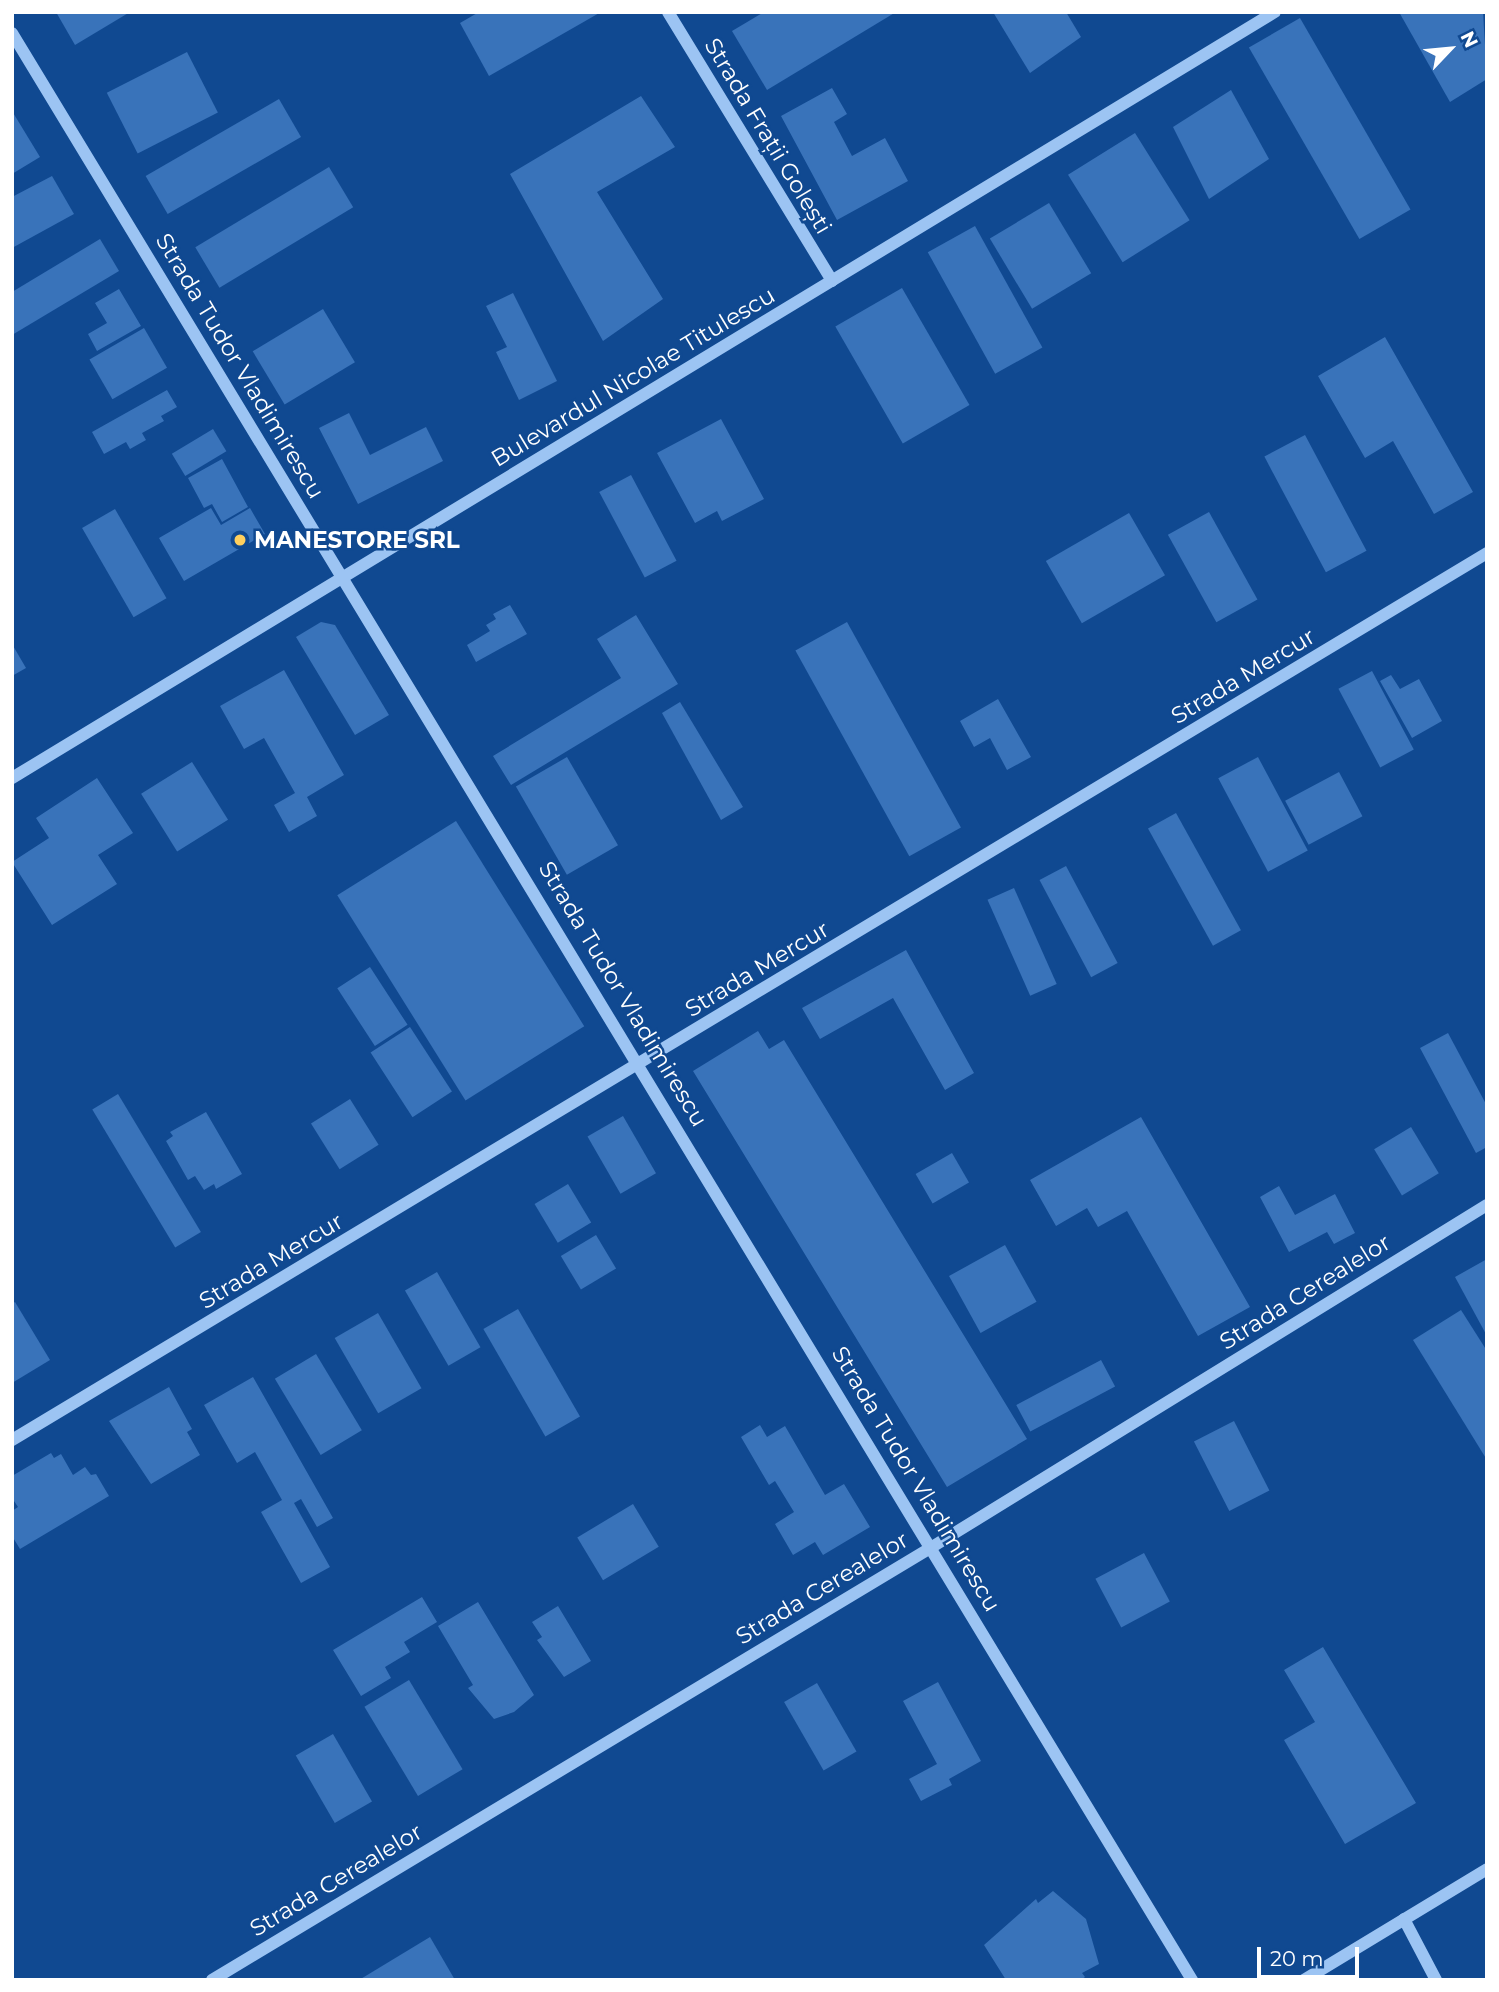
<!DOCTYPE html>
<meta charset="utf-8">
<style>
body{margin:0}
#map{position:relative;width:1499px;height:1992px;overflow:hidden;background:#104991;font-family:Montserrat,sans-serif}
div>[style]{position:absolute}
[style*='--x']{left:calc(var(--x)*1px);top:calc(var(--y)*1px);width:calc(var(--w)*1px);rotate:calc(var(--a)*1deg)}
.building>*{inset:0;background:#3973ba;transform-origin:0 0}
.minor>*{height:12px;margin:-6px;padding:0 6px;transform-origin:6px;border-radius:6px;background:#9cc4f3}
.dots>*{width:19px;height:19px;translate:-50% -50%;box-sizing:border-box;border:4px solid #104991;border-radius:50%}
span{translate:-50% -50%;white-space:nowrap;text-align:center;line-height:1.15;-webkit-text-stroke:5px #104991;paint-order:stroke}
.street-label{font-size:23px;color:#fff}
.poi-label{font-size:23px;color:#fff;font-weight:700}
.left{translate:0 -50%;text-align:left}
.frame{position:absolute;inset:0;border:14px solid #fff;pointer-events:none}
.north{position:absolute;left:1415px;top:14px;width:70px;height:70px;-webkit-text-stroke:5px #104991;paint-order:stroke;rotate:64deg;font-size:19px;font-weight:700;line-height:28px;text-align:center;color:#fff}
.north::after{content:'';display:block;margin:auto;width:24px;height:32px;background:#fff;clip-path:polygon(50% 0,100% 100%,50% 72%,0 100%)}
.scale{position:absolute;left:1257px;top:1947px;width:102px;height:32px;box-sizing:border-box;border:4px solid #fff;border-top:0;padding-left:9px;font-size:21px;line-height:24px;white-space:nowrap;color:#fff;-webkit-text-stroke:5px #104991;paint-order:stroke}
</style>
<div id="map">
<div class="building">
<div style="clip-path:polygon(56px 12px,130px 12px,75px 45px)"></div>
<div style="clip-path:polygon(479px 12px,601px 12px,489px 76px,460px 23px)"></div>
<div style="clip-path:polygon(764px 12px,896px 12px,767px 90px,732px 31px)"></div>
<div style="clip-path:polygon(993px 12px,1066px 12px,1081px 37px,1030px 73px)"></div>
<div style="clip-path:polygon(1399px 12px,1483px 12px,1487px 79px,1450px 102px)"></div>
<div style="left:1300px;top:18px;width:221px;height:59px;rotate:60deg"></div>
<div style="left:187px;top:52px;width:68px;height:90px;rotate:63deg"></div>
<div style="clip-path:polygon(832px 88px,847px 114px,834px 122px,852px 156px,885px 138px,908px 181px,837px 220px,781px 116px)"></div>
<div style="clip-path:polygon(1231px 90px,1269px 159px,1209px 199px,1173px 127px)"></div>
<div style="clip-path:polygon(641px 96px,675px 147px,597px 192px,663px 299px,603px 341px,510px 174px)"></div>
<div style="left:279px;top:99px;width:44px;height:154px;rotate:60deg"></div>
<div style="clip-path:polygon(12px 111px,40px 157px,12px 174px)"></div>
<div style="left:1135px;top:133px;width:103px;height:79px;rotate:58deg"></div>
<div style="left:329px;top:167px;width:47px;height:156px;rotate:59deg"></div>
<div style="clip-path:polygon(52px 176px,74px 214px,12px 248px,12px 197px)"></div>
<div style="left:1049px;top:203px;width:82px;height:69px;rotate:59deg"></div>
<div style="left:975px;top:226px;width:139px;height:54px;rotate:61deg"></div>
<div style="clip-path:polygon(100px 239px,119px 271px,12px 335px,12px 292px)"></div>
<div style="left:902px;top:288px;width:135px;height:77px;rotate:60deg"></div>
<div style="clip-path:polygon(119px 289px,141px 326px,97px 351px,88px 334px,107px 323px,95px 303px)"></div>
<div style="clip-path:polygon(513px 293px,557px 381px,519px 400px,496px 352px,507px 347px,486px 306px)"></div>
<div style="left:323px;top:309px;width:62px;height:82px;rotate:59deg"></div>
<div style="left:144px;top:328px;width:46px;height:63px;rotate:60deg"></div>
<div style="clip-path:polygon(1385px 337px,1473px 492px,1434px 514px,1393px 441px,1365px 458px,1318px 376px)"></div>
<div style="clip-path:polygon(167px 390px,177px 407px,161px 416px,164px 421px,142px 433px,146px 440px,130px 449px,126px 442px,104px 454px,92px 432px)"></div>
<div style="clip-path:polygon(349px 413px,370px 455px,426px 427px,443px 461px,358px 504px,319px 428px)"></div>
<div style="clip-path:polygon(721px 419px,764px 499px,722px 521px,717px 511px,695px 523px,657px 453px)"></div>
<div style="left:213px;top:429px;width:26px;height:48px;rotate:59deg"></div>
<div style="left:1305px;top:435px;width:131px;height:46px;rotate:62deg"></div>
<div style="clip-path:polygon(222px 459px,248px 507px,222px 522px,212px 504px,204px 508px,188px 478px)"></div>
<div style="left:631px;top:475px;width:97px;height:36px;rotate:62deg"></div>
<div style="clip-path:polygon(211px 508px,221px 525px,250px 508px,265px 534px,184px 581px,159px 538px)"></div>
<div style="left:115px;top:509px;width:103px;height:38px;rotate:60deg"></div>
<div style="left:1209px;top:512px;width:100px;height:47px;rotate:61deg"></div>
<div style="left:1129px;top:513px;width:72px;height:96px;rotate:60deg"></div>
<div style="clip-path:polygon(510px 605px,527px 634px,476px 662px,467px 645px,490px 631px,486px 625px,496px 619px,493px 614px)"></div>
<div style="clip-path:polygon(636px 615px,678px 684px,511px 785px,493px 756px,621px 678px,597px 639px)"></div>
<div style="clip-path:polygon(321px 622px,335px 625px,389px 715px,355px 735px,296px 637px)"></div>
<div style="left:847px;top:622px;width:235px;height:59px;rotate:61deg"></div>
<div style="clip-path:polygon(12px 644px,26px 668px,12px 676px)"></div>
<div style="clip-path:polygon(284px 670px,344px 775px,307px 797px,317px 816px,289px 832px,274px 805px,295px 793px,264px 738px,244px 749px,220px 706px)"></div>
<div style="left:1372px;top:671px;width:89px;height:38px;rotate:62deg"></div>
<div style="clip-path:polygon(1391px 675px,1400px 689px,1419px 679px,1442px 721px,1412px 738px,1380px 681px)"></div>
<div style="clip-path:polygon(998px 699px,1031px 757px,1007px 770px,990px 738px,974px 747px,960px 721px)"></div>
<div style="clip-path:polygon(680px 702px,743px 807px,721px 820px,662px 713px)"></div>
<div style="left:567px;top:757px;width:102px;height:59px;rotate:60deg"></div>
<div style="left:1258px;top:757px;width:106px;height:45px;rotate:62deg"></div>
<div style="left:192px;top:762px;width:68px;height:60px;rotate:58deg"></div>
<div style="left:1339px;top:772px;width:50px;height:61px;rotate:62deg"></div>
<div style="clip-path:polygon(97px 778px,133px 833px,98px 855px,117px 884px,52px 925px,12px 862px,49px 838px,36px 818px)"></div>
<div style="left:1176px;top:813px;width:134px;height:32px;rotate:61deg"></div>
<div style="left:456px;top:821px;width:242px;height:140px;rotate:58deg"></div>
<div style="left:1066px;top:866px;width:110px;height:30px;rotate:62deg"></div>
<div style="left:1014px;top:888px;width:105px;height:29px;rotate:66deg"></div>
<div style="clip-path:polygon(906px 950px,974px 1073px,945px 1090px,893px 998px,820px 1039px,802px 1008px)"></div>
<div style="left:370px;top:967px;width:69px;height:39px;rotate:57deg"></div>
<div style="left:410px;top:1027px;width:77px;height:47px;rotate:57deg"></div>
<div style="clip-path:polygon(758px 1031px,769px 1049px,784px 1040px,1027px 1439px,947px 1487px,693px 1071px)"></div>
<div style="clip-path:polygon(1448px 1033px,1487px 1106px,1487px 1147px,1476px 1153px,1420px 1048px)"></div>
<div style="left:118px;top:1094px;width:161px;height:30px;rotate:59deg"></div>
<div style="left:350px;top:1099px;width:54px;height:46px;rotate:58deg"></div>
<div style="clip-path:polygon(206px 1112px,242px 1174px,216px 1189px,214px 1184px,204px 1190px,195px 1176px,188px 1180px,166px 1141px,173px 1136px,170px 1132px)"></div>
<div style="left:623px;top:1116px;width:66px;height:41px;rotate:60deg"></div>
<div style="clip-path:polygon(1141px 1117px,1250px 1307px,1198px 1336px,1127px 1211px,1098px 1227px,1087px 1208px,1056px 1226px,1030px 1180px)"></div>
<div style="left:1411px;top:1127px;width:54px;height:43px;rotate:59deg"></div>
<div style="left:952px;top:1153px;width:34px;height:42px;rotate:60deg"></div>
<div style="left:568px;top:1184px;width:45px;height:39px;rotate:59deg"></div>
<div style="clip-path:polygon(1279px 1186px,1295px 1215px,1335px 1194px,1355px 1233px,1334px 1244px,1327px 1232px,1289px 1252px,1260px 1197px)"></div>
<div style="left:596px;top:1235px;width:39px;height:41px;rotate:59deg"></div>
<div style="left:1005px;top:1245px;width:65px;height:64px;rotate:61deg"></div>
<div style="clip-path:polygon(1487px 1259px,1487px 1336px,1455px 1277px)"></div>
<div style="left:437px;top:1272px;width:87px;height:37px;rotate:60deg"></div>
<div style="clip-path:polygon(15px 1302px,50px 1360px,12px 1383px,12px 1304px)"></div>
<div style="left:518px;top:1309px;width:124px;height:40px;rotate:60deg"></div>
<div style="clip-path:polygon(1461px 1310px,1487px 1351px,1487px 1460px,1413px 1340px)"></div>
<div style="left:378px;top:1313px;width:87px;height:50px;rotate:60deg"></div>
<div style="left:316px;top:1354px;width:89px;height:48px;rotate:59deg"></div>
<div style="left:1101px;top:1360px;width:30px;height:96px;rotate:62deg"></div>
<div style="clip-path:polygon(253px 1377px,333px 1518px,317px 1527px,301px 1499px,294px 1503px,330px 1567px,301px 1583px,261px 1512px,282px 1500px,255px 1452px,237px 1463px,204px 1405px)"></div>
<div style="clip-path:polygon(169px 1387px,192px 1429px,187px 1432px,200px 1455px,151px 1484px,109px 1421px)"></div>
<div style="left:1234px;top:1421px;width:78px;height:45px;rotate:63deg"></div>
<div style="clip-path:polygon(760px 1425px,767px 1437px,785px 1426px,825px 1495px,844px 1484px,870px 1527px,823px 1555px,815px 1542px,793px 1555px,775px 1524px,794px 1512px,775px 1481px,769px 1485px,741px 1437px)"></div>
<div style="clip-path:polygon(51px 1453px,54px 1458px,61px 1454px,73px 1475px,85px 1467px,91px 1475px,96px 1474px,109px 1496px,20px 1549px,12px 1536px,12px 1511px,18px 1507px,12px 1498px,12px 1476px)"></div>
<div style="left:633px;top:1504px;width:50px;height:65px;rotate:59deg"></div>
<div style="left:1144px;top:1553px;width:55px;height:55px;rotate:62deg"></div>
<div style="clip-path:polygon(422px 1597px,437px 1622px,404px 1642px,410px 1652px,385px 1667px,391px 1678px,361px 1696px,333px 1650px)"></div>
<div style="clip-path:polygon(478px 1602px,534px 1695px,514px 1712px,494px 1719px,468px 1688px,473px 1685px,438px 1626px)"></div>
<div style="clip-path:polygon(558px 1606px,591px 1661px,564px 1677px,537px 1640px,542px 1637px,532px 1622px)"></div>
<div style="clip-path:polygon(1323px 1647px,1416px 1803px,1345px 1844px,1284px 1740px,1315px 1722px,1284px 1670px)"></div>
<div style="left:409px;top:1680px;width:104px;height:52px;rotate:59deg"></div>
<div style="clip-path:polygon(938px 1682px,981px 1761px,949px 1779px,952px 1785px,921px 1801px,909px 1779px,937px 1764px,903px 1701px)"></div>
<div style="left:817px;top:1683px;width:79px;height:38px;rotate:60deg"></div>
<div style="left:333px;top:1734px;width:78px;height:43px;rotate:60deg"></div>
<div style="clip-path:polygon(1053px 1891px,1086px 1919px,1099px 1964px,1082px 1973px,1085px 1977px,1081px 1980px,1006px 1980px,984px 1945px,1036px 1899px,1038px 1903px)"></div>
<div style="clip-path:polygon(430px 1937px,455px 1980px,359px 1980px)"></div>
</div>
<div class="minor">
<div style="--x:668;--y:12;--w:315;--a:58.6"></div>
<div style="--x:12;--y:33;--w:2277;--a:58.78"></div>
<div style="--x:12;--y:778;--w:1477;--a:-31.24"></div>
<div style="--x:12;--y:1440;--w:1721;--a:-31.02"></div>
<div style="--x:1404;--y:1919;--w:69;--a:62.3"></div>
<div style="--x:212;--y:1980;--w:840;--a:-31.02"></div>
<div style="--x:932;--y:1547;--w:652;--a:-31.64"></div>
<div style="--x:1304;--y:1980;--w:214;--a:-31.2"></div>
</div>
<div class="dots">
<div style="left:240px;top:540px;background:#ffcf5e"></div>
</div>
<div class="street-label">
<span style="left:768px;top:136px;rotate:59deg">Strada Frații Golești</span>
<span style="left:240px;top:366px;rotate:59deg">Strada Tudor Vladimirescu</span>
<span style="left:633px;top:377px;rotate:-31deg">Bulevardul Nicolae Titulescu</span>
<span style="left:1243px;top:676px;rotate:-31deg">Strada Mercur</span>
<span style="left:757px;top:969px;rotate:-31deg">Strada Mercur</span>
<span style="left:623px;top:994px;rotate:59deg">Strada Tudor Vladimirescu</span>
<span style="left:271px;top:1261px;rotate:-31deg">Strada Mercur</span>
<span style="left:1305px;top:1292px;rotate:-32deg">Strada Cerealelor</span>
<span style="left:916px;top:1479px;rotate:59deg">Strada Tudor Vladimirescu</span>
<span style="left:822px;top:1588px;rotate:-31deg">Strada Cerealelor</span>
<span style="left:336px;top:1880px;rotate:-31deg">Strada Cerealelor</span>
</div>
<div class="poi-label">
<span class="left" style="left:254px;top:540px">MANESTORE SRL</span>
</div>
<div class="frame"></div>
<div class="north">N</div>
<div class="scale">20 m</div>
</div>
